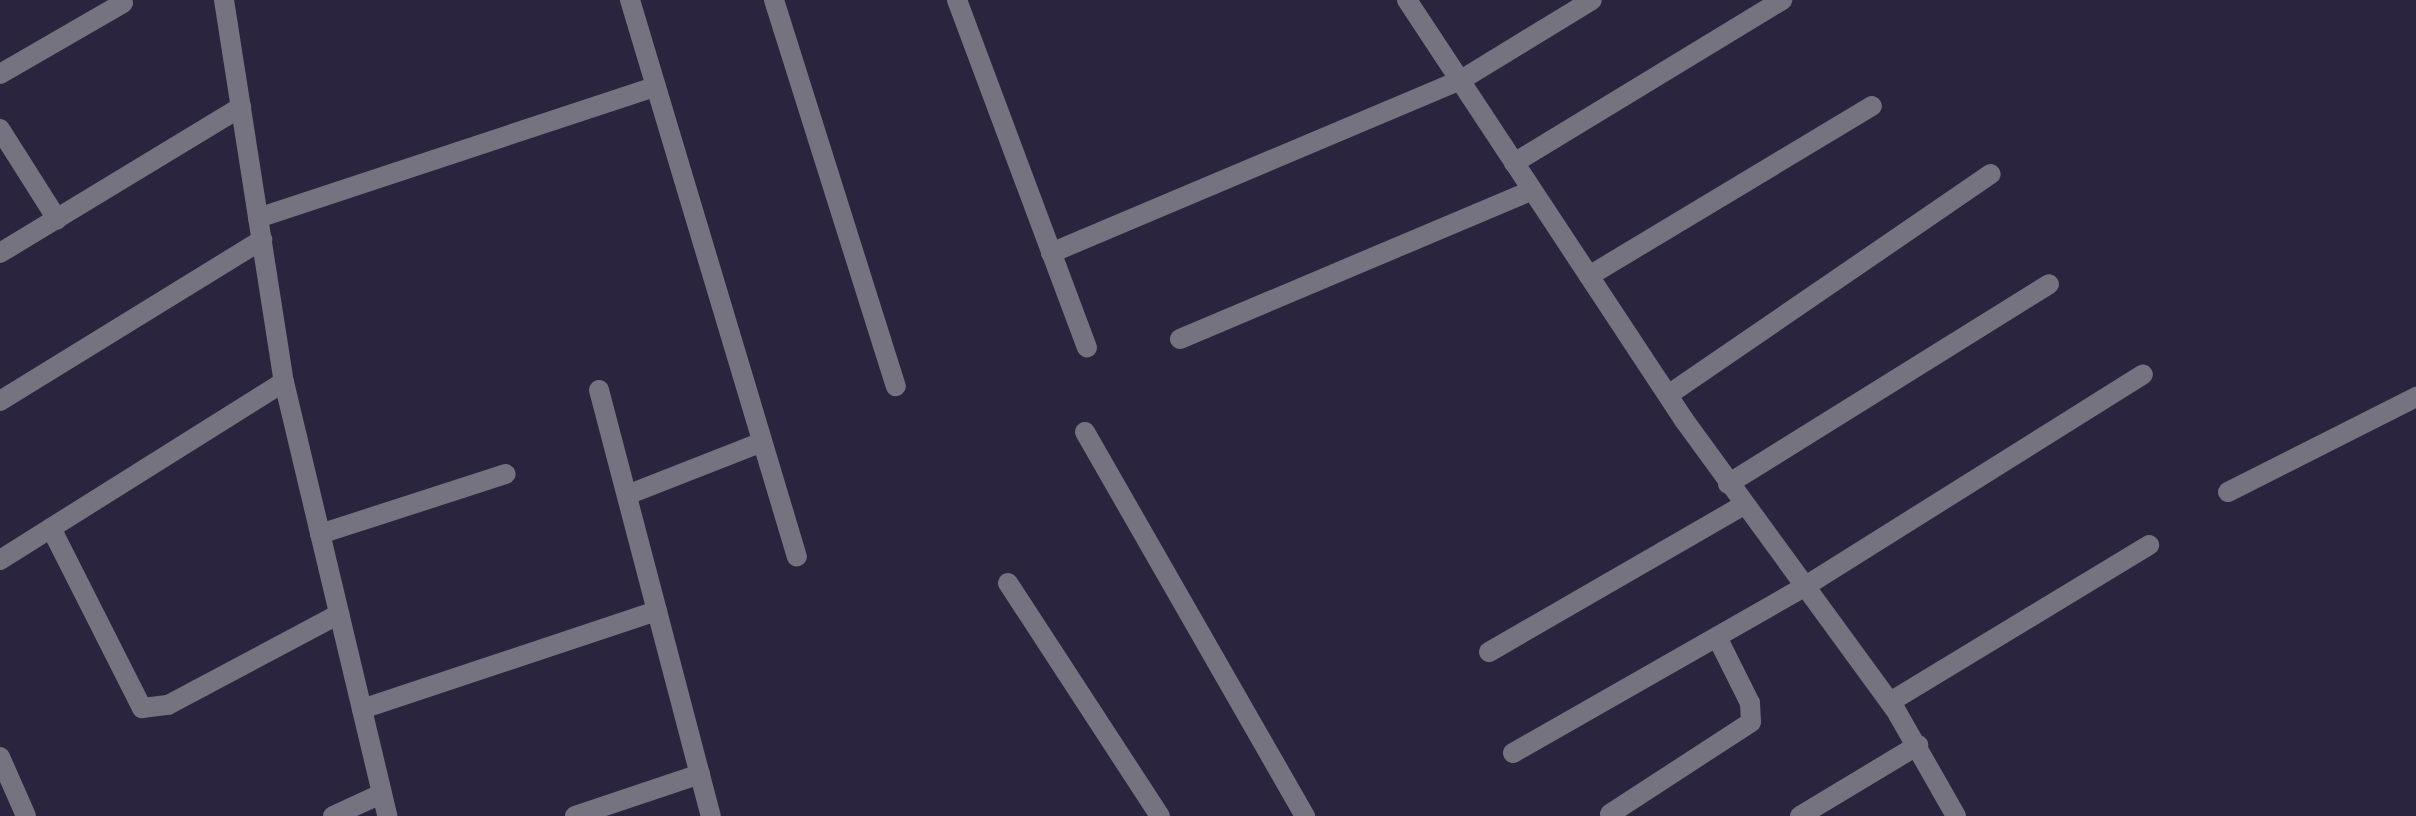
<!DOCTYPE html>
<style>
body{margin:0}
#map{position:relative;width:2416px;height:816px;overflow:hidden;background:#2a243e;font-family:"Archivo Narrow",sans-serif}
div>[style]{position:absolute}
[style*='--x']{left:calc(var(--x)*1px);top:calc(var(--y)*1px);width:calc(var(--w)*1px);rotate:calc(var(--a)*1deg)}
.minor>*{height:20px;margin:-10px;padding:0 10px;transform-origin:10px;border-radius:10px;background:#767381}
span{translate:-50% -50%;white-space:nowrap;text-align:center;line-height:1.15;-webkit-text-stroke:10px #201a33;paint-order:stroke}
</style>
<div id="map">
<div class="minor">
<div style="--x:224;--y:0;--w:387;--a:81.1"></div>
<div style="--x:284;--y:382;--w:446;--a:76.6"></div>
<div style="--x:630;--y:0;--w:581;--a:73.31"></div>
<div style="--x:774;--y:0;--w:405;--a:72.5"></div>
<div style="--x:957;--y:0;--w:371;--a:69.5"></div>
<div style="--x:1407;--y:0;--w:503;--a:56.59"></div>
<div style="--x:1684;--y:420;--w:358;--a:53.9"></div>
<div style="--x:1895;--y:709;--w:123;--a:60.3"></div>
<div style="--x:0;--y:74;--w:142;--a:-30"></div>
<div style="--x:0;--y:129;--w:107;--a:57.7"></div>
<div style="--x:1514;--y:163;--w:314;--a:-31.3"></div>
<div style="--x:258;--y:218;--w:419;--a:-18.3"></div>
<div style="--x:0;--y:253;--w:282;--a:-31.2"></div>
<div style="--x:1051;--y:253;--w:445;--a:-22.9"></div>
<div style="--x:1461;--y:80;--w:153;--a:-31.4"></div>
<div style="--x:1589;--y:276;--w:330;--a:-31"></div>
<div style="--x:1180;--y:339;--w:382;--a:-22.9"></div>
<div style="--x:599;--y:390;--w:440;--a:75.3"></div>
<div style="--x:1668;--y:395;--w:391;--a:-34.4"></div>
<div style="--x:0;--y:401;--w:308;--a:-31.6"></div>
<div style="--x:1085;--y:432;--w:443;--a:60.2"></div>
<div style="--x:1728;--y:484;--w:378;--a:-31.9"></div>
<div style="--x:2228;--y:492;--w:211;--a:-26.8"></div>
<div style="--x:627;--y:495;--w:145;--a:-21.4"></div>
<div style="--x:51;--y:528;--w:202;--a:63.2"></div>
<div style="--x:142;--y:708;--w:26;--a:-7"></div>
<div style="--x:168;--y:705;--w:194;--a:-28"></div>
<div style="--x:320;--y:534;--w:195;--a:-17.9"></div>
<div style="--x:0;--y:560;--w:335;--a:-32.1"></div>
<div style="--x:1008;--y:583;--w:278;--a:56.9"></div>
<div style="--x:1489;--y:652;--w:294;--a:-30"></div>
<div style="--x:1890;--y:702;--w:303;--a:-31.2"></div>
<div style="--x:362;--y:709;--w:311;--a:-18.4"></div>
<div style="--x:1513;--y:753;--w:335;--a:-29.7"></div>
<div style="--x:1804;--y:587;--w:400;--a:-32.1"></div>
<div style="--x:0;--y:757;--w:64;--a:66.2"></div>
<div style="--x:1610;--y:814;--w:168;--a:-33.1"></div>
<div style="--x:1751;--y:722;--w:19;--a:-93"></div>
<div style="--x:1750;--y:703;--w:74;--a:-116.6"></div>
<div style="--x:333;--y:816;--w:53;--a:-24.6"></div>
<div style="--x:575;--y:816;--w:132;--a:-18.6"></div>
<div style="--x:1800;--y:816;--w:138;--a:-31"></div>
</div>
</div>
